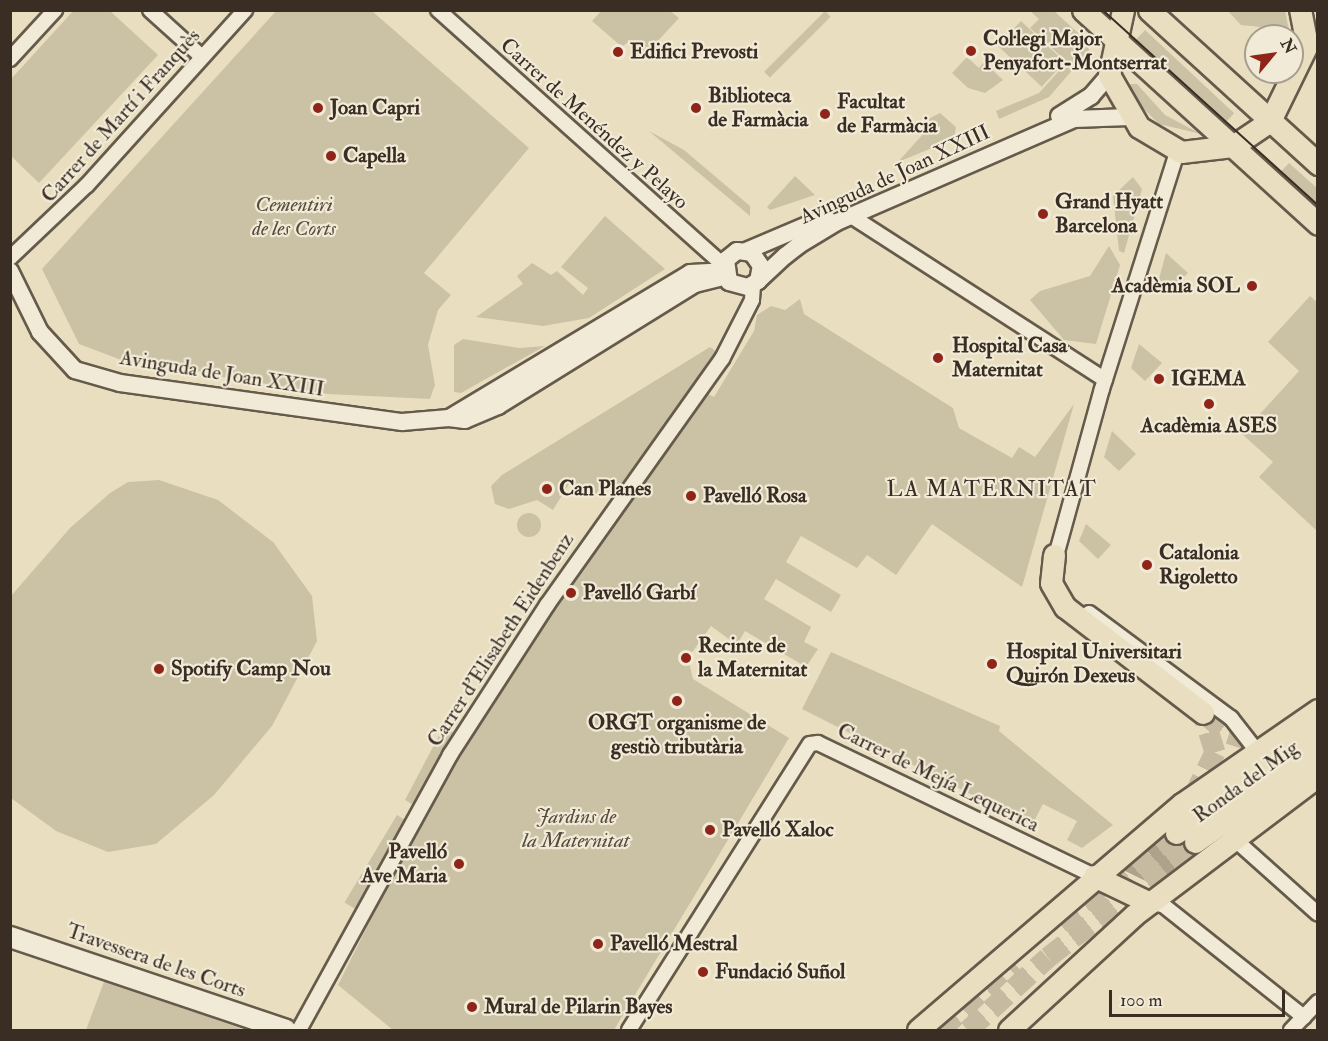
<!DOCTYPE html>
<meta charset="utf-8">
<style>
body{margin:0}
#map{position:relative;width:1328px;height:1041px;overflow:hidden;background:#e9dfc0;font-family:"IM FELL Double Pica",serif}
div>[style]{position:absolute}
[style*='--x']{left:calc(var(--x)*1px);top:calc(var(--y)*1px);width:calc(var(--w)*1px);rotate:calc(var(--a)*1deg)}
.green>*{inset:0;background:#cbc1a5;transform-origin:0 0}
.round{border-radius:50%}
.water>*{inset:0;background:#aea28b}
.primary-tunnel>*{height:21px;margin-top:-10.5px;transform-origin:0;background:repeating-linear-gradient(90deg,#c6bba1 0 21px,transparent 0 31px)}
.roads{filter:drop-shadow(2px 0 #665a4b) drop-shadow(-2px 0 #665a4b) drop-shadow(0 2px #665a4b) drop-shadow(0 -2px #665a4b)}
.minor>*{height:14px;margin:-7px;padding:0 7px;transform-origin:7px;border-radius:7px;background:#f1ead6}
.tertiary>*{height:16px;margin:-8px;padding:0 8px;transform-origin:8px;border-radius:8px;background:#f1ead6}
.secondary>*{height:20px;margin:-10px;padding:0 10px;transform-origin:10px;border-radius:10px;background:#f1ead6}
.primary>*{height:21px;margin:-10.5px;padding:0 10.5px;transform-origin:10.5px;border-radius:10.5px;background:#e9dfc0}
.tram>*{height:1.5px;margin:-0.75px;padding:0 0.75px;transform-origin:0.75px;border-radius:0.75px;background:#3a2d24}
.dots>*{width:16px;height:16px;translate:-50% -50%;box-sizing:border-box;border:3px solid #f1ead6;border-radius:50%}
span{translate:-50% -50%;white-space:nowrap;text-align:center;line-height:1.15;-webkit-text-stroke:4.5px #f1ead6;paint-order:stroke}
.poi-label{font-size:21px;color:#3a2d24;font-weight:700}
.left{translate:0 -50%;text-align:left}
.right{translate:-100% -50%;text-align:right}
.street-label{font-size:21px;color:#3a2d24}
.park-label{font-size:21px;color:#574b3e;font-style:italic}
.neighbourhood-label{font-size:22px;color:#3a2d24;letter-spacing:1.5px}
.frame{position:absolute;inset:0;border:12px solid #3a2d24;pointer-events:none}
.north{position:absolute;left:1244px;top:24px;width:60px;height:60px;box-sizing:border-box;background:#f1ead6;border:2px solid #a89e8f;border-radius:50%;rotate:61deg;font-size:16px;font-weight:700;line-height:24px;text-align:center;color:#3a2d24}
.north::after{content:'';display:block;margin:auto;width:21px;height:27px;background:#8f2418;clip-path:polygon(50% 0,100% 100%,50% 72%,0 100%)}
.scale{position:absolute;left:1109px;top:990px;width:176px;height:27px;box-sizing:border-box;border:3px solid #3a2d24;border-top:0;padding-left:8px;font-size:18px;line-height:21px;white-space:nowrap;color:#3a2d24;-webkit-text-stroke:4px #f1ead6;paint-order:stroke}
</style>
<div id="map">
<div class="green">
<div style="clip-path:polygon(74px 10px,110px 11px,158px 55px,39px 183px,11px 156px,11px 79px)"></div>
<div style="clip-path:polygon(277px 10px,372px 11px,529px 148px,424px 273px,451px 295px,438px 310px,428px 345px,435px 385px,430px 399px,328px 394px,124px 361px,79px 344px,42px 269px)"></div>
<div style="clip-path:polygon(602px 10px,670px 11px,679px 18px,644px 56px,628px 42px,622px 47px,592px 21px)"></div>
<div style="left:825px;top:11px;width:8px;height:86px;rotate:45deg"></div>
<div style="clip-path:polygon(1030px 11px,1054px 11px,1087px 41px,1089px 51px,1049px 97px,999px 119px,996px 111px,1039px 93px,1067px 62px,1030px 28px,1039px 19px)"></div>
<div style="clip-path:polygon(1228px 11px,1285px 11px,1289px 30px,1241px 25px)"></div>
<div style="left:1021px;top:21px;width:60px;height:34px;rotate:43deg"></div>
<div style="left:1145px;top:30px;width:122px;height:21px;rotate:43deg"></div>
<div style="clip-path:polygon(967px 57px,979px 68px,984px 62px,1003px 80px,985px 93px,968px 88px,952px 73px)"></div>
<div style="clip-path:polygon(1128px 84px,1137px 84px,1165px 115px,1201px 134px,1159px 124px,1140px 105px)"></div>
<div style="clip-path:polygon(940px 113px,956px 127px,954px 139px,898px 162px,932px 124px,928px 119px)"></div>
<div style="clip-path:polygon(649px 131px,684px 150px,750px 206px,750px 216px)"></div>
<div style="clip-path:polygon(1289px 163px,1317px 188px,1317px 215px,1276px 177px)"></div>
<div style="clip-path:polygon(795px 176px,815px 195px,770px 210px,767px 207px)"></div>
<div style="clip-path:polygon(1133px 177px,1142px 189px,1124px 253px,1119px 251px,1113px 196px)"></div>
<div style="clip-path:polygon(605px 216px,665px 269px,589px 318px,543px 326px,476px 317px,523px 284px,517px 276px,532px 263px,551px 275px,557px 271px,583px 295px,588px 288px,561px 267px)"></div>
<div style="clip-path:polygon(1109px 246px,1120px 265px,1096px 344px,1064px 340px,1030px 300px,1040px 291px,1090px 276px)"></div>
<div style="clip-path:polygon(1166px 253px,1188px 273px,1170px 290px,1159px 279px)"></div>
<div style="clip-path:polygon(1310px 296px,1318px 303px,1317px 531px,1259px 477px,1273px 462px,1242px 434px,1299px 371px,1268px 342px)"></div>
<div style="clip-path:polygon(800px 299px,804px 314px,953px 408px,959px 428px,1012px 458px,1019px 447px,1035px 457px,1074px 404px,1022px 587px,932px 524px,896px 575px,867px 555px,857px 568px,801px 536px,786px 562px,841px 595px,831px 612px,776px 579px,764px 599px,811px 627px,804px 642px,818px 649px,806px 667px,745px 631px,737px 645px,711px 626px,688px 658px,693px 679px,789px 738px,614px 1030px,393px 1030px,338px 985px,427px 807px,575px 576px,706px 393px,714px 397px,754px 331px,757px 315px,771px 306px,785px 310px)"></div>
<div style="clip-path:polygon(463px 339px,519px 348px,545px 346px,461px 393px,454px 392px,454px 345px)"></div>
<div style="clip-path:polygon(1139px 344px,1162px 363px,1145px 381px,1131px 368px)"></div>
<div style="clip-path:polygon(710px 347px,717px 352px,615px 492px,604px 484px,594px 498px,569px 484px,553px 510px,537px 500px,509px 509px,495px 504px,491px 486px,502px 475px)"></div>
<div style="clip-path:polygon(1112px 431px,1136px 454px,1119px 471px,1104px 457px)"></div>
<div style="clip-path:polygon(159px 480px,218px 500px,273px 542px,312px 596px,317px 641px,272px 726px,214px 795px,156px 844px,108px 852px,56px 831px,11px 798px,11px 596px,70px 528px,110px 493px,128px 482px)"></div>
<div class="round" style="left:517px;top:513px;width:24px;height:24px"></div>
<div style="clip-path:polygon(1086px 524px,1111px 545px,1098px 559px,1079px 541px)"></div>
<div style="clip-path:polygon(831px 652px,1000px 726px,999px 731px,1113px 825px,1082px 848px,1067px 840px,1077px 821px,1043px 804px,1032px 825px,802px 709px)"></div>
<div style="clip-path:polygon(444px 726px,456px 734px,415px 806px,405px 800px)"></div>
<div style="left:397px;top:815px;width:12px;height:102px;rotate:31deg"></div>
<div style="clip-path:polygon(105px 979px,245px 1030px,86px 1030px)"></div>
</div>
<div class="water">
<div style="clip-path:polygon(1164px 828px,1202px 847px,1154px 885px,1117px 867px)"></div>
</div>
<div class="primary-tunnel">
<div style="--x:1206;--y:715;--w:29;--a:38"></div>
<div style="--x:1229;--y:733;--w:35;--a:18"></div>
<div style="--x:1193;--y:797;--w:50;--a:-63.9"></div>
<div style="--x:1215;--y:752;--w:41;--a:-107.1"></div>
<div style="--x:1059;--y:922;--w:147;--a:-37.3"></div>
<div style="--x:940;--y:1030;--w:100;--a:-43.4"></div>
<div style="--x:968;--y:1030;--w:108;--a:-42.4"></div>
<div style="--x:1048;--y:957;--w:187;--a:-38"></div>
</div>
<div class="roads">
<div class="minor">
<div style="--x:150;--y:10;--w:70;--a:42.1"></div>
<div style="--x:438;--y:10;--w:384;--a:41.8"></div>
<div style="--x:10;--y:59;--w:67;--a:-47.4"></div>
<div style="--x:851;--y:216;--w:302;--a:32.8"></div>
<div style="--x:10;--y:258;--w:106;--a:-43.5"></div>
<div style="--x:87;--y:185;--w:236;--a:-47.9"></div>
<div style="--x:1054;--y:563;--w:180;--a:-74.6"></div>
<div style="--x:1102;--y:389;--w:249;--a:-72.4"></div>
<div style="--x:1089;--y:613;--w:177;--a:36.5"></div>
<div style="--x:1231;--y:718;--w:39;--a:52"></div>
<div style="--x:1232;--y:837;--w:115;--a:41.8"></div>
<div style="--x:1150;--y:903;--w:13;--a:9"></div>
<div style="--x:1163;--y:905;--w:180;--a:38.5"></div>
<div style="--x:299;--y:1030;--w:314;--a:-61.2"></div>
<div style="--x:450;--y:755;--w:179;--a:-57.1"></div>
<div style="--x:547;--y:605;--w:302;--a:-54.6"></div>
<div style="--x:722;--y:359;--w:66;--a:-63"></div>
<div style="--x:752;--y:300;--w:16;--a:-86"></div>
<div style="--x:629;--y:1030;--w:338;--a:-57.7"></div>
<div style="--x:810;--y:744;--w:8;--a:-7"></div>
<div style="--x:818;--y:743;--w:306;--a:25.7"></div>
<div style="--x:1291;--y:1030;--w:39;--a:-46"></div>
</div>
<div class="tertiary">
<div style="--x:1059;--y:116;--w:38;--a:-32"></div>
<div style="--x:1091;--y:96;--w:28;--a:-49"></div>
<div style="--x:746;--y:251;--w:87;--a:-23"></div>
<div style="--x:10;--y:271;--w:68;--a:63.8"></div>
<div style="--x:40;--y:332;--w:52;--a:47.4"></div>
<div style="--x:75;--y:370;--w:47;--a:16.1"></div>
<div style="--x:120;--y:383;--w:285;--a:7.9"></div>
<div style="--x:402;--y:422;--w:47;--a:-4.9"></div>
<div style="--x:449;--y:418;--w:281;--a:-31"></div>
<div style="--x:690;--y:273;--w:34;--a:-3"></div>
<div style="--x:758;--y:281;--w:15;--a:-79"></div>
<div style="--x:761;--y:266;--w:16;--a:-125"></div>
<div style="--x:752;--y:253;--w:15;--a:-172"></div>
<div style="--x:737;--y:251;--w:14;--a:141"></div>
<div style="--x:726;--y:260;--w:22;--a:82"></div>
<div style="--x:729;--y:282;--w:20;--a:15"></div>
<div style="--x:748;--y:287;--w:12;--a:-31"></div>
<div style="--x:758;--y:281;--w:37;--a:-43"></div>
<div style="--x:785;--y:256;--w:18;--a:-38"></div>
<div style="--x:799;--y:245;--w:44;--a:-31.2"></div>
<div style="--x:837;--y:222;--w:258;--a:-23.5"></div>
<div style="--x:1074;--y:119;--w:56;--a:-2"></div>
<div style="--x:449;--y:418;--w:16;--a:7"></div>
<div style="--x:465;--y:420;--w:36;--a:-23"></div>
<div style="--x:498;--y:406;--w:232;--a:-31.8"></div>
<div style="--x:695;--y:284;--w:30;--a:-14"></div>
</div>
<div class="secondary">
<div style="--x:10;--y:937;--w:291;--a:18.6"></div>
</div>
<div class="primary">
<div style="--x:1083;--y:10;--w:318;--a:42.3"></div>
<div style="--x:1123;--y:10;--w:66;--a:102.2"></div>
<div style="--x:1109;--y:75;--w:60;--a:60"></div>
<div style="--x:1139;--y:127;--w:49;--a:30.8"></div>
<div style="--x:1181;--y:152;--w:52;--a:-6.6"></div>
<div style="--x:1233;--y:146;--w:45;--a:-34"></div>
<div style="--x:1270;--y:121;--w:85;--a:-64"></div>
<div style="--x:1307;--y:45;--w:36;--a:-101"></div>
<div style="--x:1149;--y:10;--w:229;--a:42.3"></div>
<div style="--x:1054;--y:555;--w:28;--a:96"></div>
<div style="--x:1051;--y:583;--w:28;--a:60"></div>
<div style="--x:1065;--y:607;--w:174;--a:37.5"></div>
<div style="--x:1176;--y:833;--w:174;--a:-35.4"></div>
<div style="--x:1195;--y:842;--w:151;--a:-35.3"></div>
<div style="--x:1094;--y:876;--w:62;--a:25.7"></div>
<div style="--x:918;--y:1030;--w:348;--a:-40.6"></div>
<div style="--x:1182;--y:804;--w:165;--a:-34.7"></div>
<div style="--x:1009;--y:1030;--w:170;--a:-42.6"></div>
<div style="--x:1134;--y:915;--w:231;--a:-37.1"></div>
</div>
</div>
<div class="tram">
<div style="--x:1103;--y:10;--w:290;--a:42.2"></div>
</div>
<div class="dots">
<div style="left:971px;top:51px;background:#8f2418"></div>
<div style="left:618px;top:52px;background:#8f2418"></div>
<div style="left:318px;top:108px;background:#8f2418"></div>
<div style="left:696px;top:108px;background:#8f2418"></div>
<div style="left:825px;top:114px;background:#8f2418"></div>
<div style="left:331px;top:156px;background:#8f2418"></div>
<div style="left:1043px;top:214px;background:#8f2418"></div>
<div style="left:1252px;top:286px;background:#8f2418"></div>
<div style="left:938px;top:358px;background:#8f2418"></div>
<div style="left:1159px;top:379px;background:#8f2418"></div>
<div style="left:1209px;top:404px;background:#8f2418"></div>
<div style="left:547px;top:489px;background:#8f2418"></div>
<div style="left:691px;top:496px;background:#8f2418"></div>
<div style="left:1147px;top:565px;background:#8f2418"></div>
<div style="left:571px;top:593px;background:#8f2418"></div>
<div style="left:686px;top:658px;background:#8f2418"></div>
<div style="left:992px;top:664px;background:#8f2418"></div>
<div style="left:159px;top:669px;background:#8f2418"></div>
<div style="left:677px;top:701px;background:#8f2418"></div>
<div style="left:710px;top:830px;background:#8f2418"></div>
<div style="left:459px;top:864px;background:#8f2418"></div>
<div style="left:598px;top:944px;background:#8f2418"></div>
<div style="left:703px;top:972px;background:#8f2418"></div>
<div style="left:472px;top:1007px;background:#8f2418"></div>
</div>
<div class="poi-label">
<span class="left" style="left:983px;top:51px">Col·legi Major<br>Penyafort-Montserrat</span>
<span class="left" style="left:630px;top:52px">Edifici Prevosti</span>
<span class="left" style="left:708px;top:108px">Biblioteca<br>de Farmàcia</span>
<span class="left" style="left:837px;top:114px">Facultat<br>de Farmàcia</span>
<span class="left" style="left:330px;top:108px">Joan Capri</span>
<span class="left" style="left:343px;top:156px">Capella</span>
<span class="left" style="left:1055px;top:214px">Grand Hyatt<br>Barcelona</span>
<span class="right" style="left:1240px;top:286px">Acadèmia SOL</span>
<span class="left" style="left:952px;top:358px">Hospital Casa<br>Maternitat</span>
<span class="left" style="left:1171px;top:379px">IGEMA</span>
<span style="left:1209px;top:426px">Acadèmia ASES</span>
<span class="left" style="left:559px;top:489px">Can Planes</span>
<span class="left" style="left:703px;top:496px">Pavelló Rosa</span>
<span class="left" style="left:1159px;top:565px">Catalonia<br>Rigoletto</span>
<span class="left" style="left:583px;top:593px">Pavelló Garbí</span>
<span class="left" style="left:698px;top:658px">Recinte de<br>la Maternitat</span>
<span class="left" style="left:1006px;top:664px">Hospital Universitari<br>Quirón Dexeus</span>
<span class="left" style="left:171px;top:669px">Spotify Camp Nou</span>
<span style="left:677px;top:735px">ORGT organisme de<br>gestiò tributària</span>
<span class="left" style="left:722px;top:830px">Pavelló Xaloc</span>
<span class="right" style="left:447px;top:864px">Pavelló<br>Ave Maria</span>
<span class="left" style="left:610px;top:944px">Pavelló Mestral</span>
<span class="left" style="left:715px;top:972px">Fundació Suñol</span>
<span class="left" style="left:484px;top:1007px">Mural de Pilarin Bayes</span>
</div>
<div class="street-label">
<span style="left:121px;top:116px;rotate:-48deg">Carrer de Martí i Franquès</span>
<span style="left:594px;top:124px;rotate:42deg">Carrer de Menéndez y Pelayo</span>
<span style="left:895px;top:175px;rotate:-25deg">Avinguda de Joan XXIII</span>
<span style="left:222px;top:374px;rotate:9deg">Avinguda de Joan XXIII</span>
<span style="left:501px;top:640px;rotate:-57deg">Carrer d'Elisabeth Eidenbenz</span>
<span style="left:938px;top:778px;rotate:26deg">Carrer de Mejía Lequerica</span>
<span style="left:1246px;top:782px;rotate:-36deg">Ronda del Mig</span>
<span style="left:156px;top:961px;rotate:19deg">Travessera de les Corts</span>
</div>
<div class="park-label">
<span style="left:294px;top:217px">Cementiri<br>de les Corts</span>
<span style="left:576px;top:829px">Jardins de<br>la Maternitat</span>
</div>
<div class="neighbourhood-label">
<span style="left:992px;top:490px">LA MATERNITAT</span>
</div>
<div class="frame"></div>
<div class="north">N</div>
<div class="scale">100 m</div>
</div>
